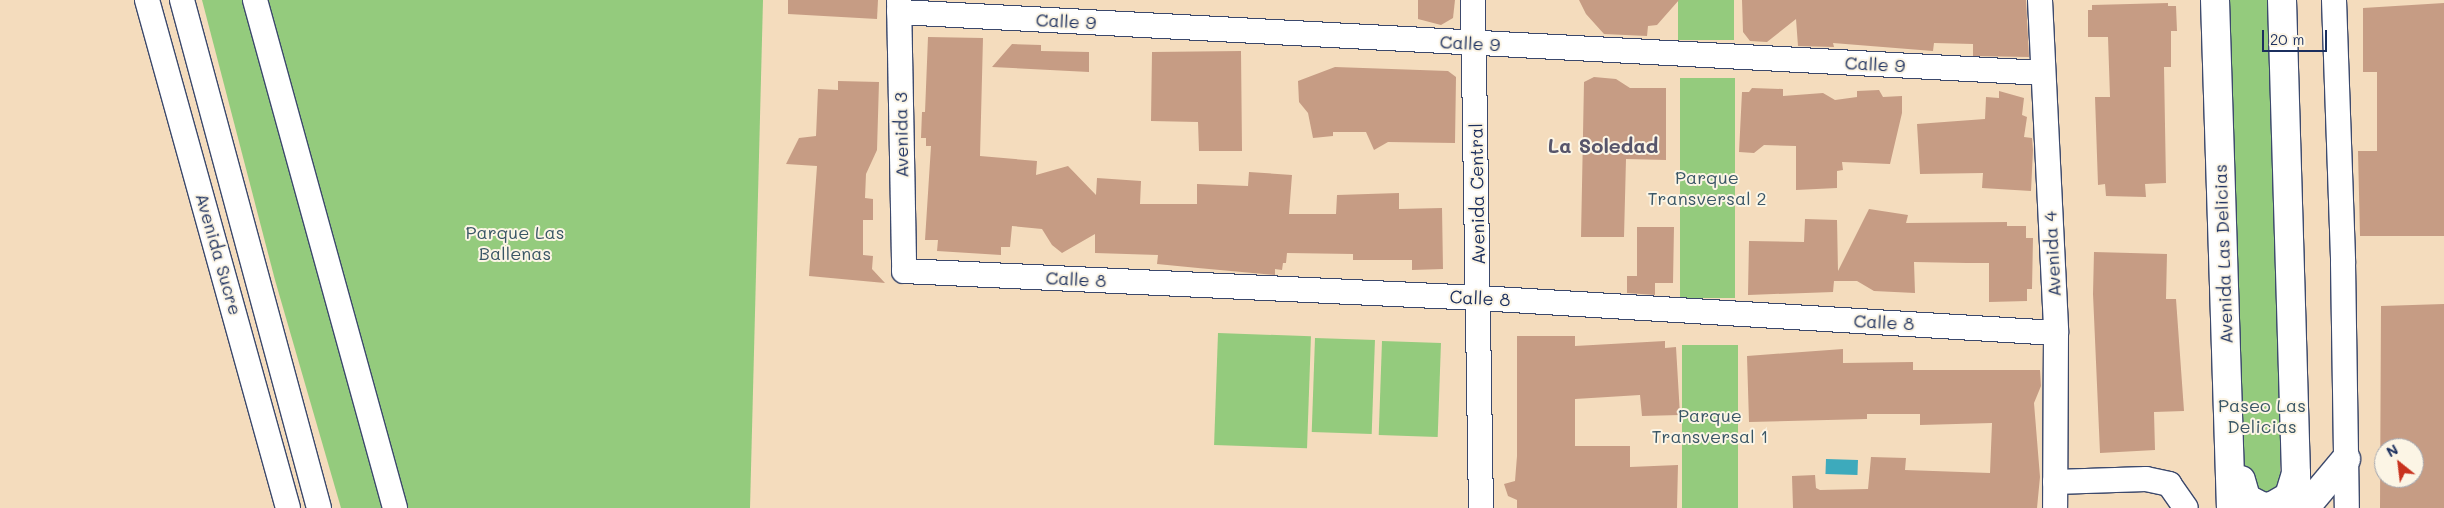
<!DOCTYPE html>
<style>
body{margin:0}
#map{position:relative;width:2444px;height:508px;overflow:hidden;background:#f4dcbd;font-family:Mali,sans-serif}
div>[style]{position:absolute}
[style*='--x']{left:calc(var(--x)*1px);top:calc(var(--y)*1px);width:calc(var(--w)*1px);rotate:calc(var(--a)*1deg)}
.green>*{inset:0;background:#94cb7d;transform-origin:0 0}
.water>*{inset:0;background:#3daabc;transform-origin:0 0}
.building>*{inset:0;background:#c69c84}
.roads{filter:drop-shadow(1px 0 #3c496c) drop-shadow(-1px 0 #3c496c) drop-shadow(0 1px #3c496c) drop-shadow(0 -1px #3c496c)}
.minor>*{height:24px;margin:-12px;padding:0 12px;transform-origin:12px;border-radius:12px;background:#fff}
.major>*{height:28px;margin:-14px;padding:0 14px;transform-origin:14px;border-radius:14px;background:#fff}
span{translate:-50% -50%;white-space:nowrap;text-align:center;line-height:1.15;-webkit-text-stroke:4px #fcf5e5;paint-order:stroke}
.street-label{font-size:18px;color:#1b2f5e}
.park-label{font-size:18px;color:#395666}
.quarter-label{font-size:20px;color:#57556b;font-weight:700}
.north{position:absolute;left:2374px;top:438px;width:50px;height:50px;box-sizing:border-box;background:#fcf5e5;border:1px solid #a2a6af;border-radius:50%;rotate:331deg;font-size:14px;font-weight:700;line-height:20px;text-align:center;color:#1b2f5e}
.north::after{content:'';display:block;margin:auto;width:18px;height:22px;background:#c8321e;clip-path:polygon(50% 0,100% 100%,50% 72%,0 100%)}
.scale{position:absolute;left:2262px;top:30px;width:65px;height:22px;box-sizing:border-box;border:2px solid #1b2f5e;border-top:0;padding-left:6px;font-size:15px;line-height:18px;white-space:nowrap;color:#1b2f5e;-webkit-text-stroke:4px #fcf5e5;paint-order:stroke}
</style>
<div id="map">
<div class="green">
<div style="clip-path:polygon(202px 0,763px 0,750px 508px,341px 508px,275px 280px)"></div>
<div style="left:1678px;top:0;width:56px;height:40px"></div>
<div style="left:2217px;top:0;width:63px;height:509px"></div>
<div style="left:1680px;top:78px;width:55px;height:220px"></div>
<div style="left:1218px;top:333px;width:93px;height:112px;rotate:2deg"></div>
<div style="left:1315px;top:338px;width:60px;height:94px;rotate:2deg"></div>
<div style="left:1382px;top:341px;width:59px;height:94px;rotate:2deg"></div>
<div style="left:1682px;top:345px;width:56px;height:163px"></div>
</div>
<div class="water">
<div style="left:1826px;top:459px;width:32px;height:15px;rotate:2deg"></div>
</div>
<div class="building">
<div style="clip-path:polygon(788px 0,878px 0,877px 19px,788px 14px)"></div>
<div style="clip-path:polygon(1418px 0,1455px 0,1453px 18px,1441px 25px,1418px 19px)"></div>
<div style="clip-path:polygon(1579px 0,1679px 0,1657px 25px,1648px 26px,1647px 36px,1604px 34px,1586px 14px)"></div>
<div style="clip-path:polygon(1742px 0,2026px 0,2029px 57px,1973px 56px,1973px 44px,1934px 43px,1933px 51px,1833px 43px,1834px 47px,1798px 46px,1796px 19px,1767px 42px,1750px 41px,1743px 32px)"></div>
<div style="clip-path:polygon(2168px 3px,2168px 6px,2176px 6px,2177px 31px,2171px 31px,2171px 67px,2164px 67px,2166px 183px,2145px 184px,2146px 197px,2106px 196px,2105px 184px,2098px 185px,2095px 97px,2110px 97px,2108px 37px,2088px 37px,2088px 10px,2092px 10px,2092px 5px)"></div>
<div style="clip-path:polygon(2444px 3px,2444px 236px,2360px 236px,2358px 151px,2377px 151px,2377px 72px,2363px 72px,2363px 8px)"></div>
<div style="clip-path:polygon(928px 37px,983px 38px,980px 156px,1037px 161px,1036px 175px,1068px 166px,1096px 195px,1097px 178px,1141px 181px,1140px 204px,1197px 204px,1197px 184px,1248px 186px,1249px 172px,1292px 175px,1289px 214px,1336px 214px,1337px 195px,1399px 193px,1399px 209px,1442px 208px,1443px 269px,1412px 270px,1412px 260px,1353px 260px,1353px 254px,1287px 253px,1286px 263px,1283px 263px,1282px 270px,1275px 269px,1275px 275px,1198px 268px,1157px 264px,1158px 255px,1095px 253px,1095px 234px,1062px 253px,1052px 245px,1042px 229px,1012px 226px,1010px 247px,1001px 247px,1001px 255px,937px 251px,938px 240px,925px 240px,931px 146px,926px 146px,926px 138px,921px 138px,922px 112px,925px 112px)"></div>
<div style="clip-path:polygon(1012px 44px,1041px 45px,1041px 51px,1089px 52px,1089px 72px,992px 67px)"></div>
<div style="clip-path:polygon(1241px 51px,1242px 151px,1199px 151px,1198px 122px,1151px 121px,1152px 52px)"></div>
<div style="clip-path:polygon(1335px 67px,1448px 71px,1456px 77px,1455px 143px,1388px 142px,1374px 150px,1366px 132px,1333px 132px,1333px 136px,1313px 138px,1308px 113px,1299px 102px,1298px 81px)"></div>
<div style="clip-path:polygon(1594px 77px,1616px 79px,1630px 88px,1666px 88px,1666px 160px,1626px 159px,1624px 237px,1581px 237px,1584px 82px)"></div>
<div style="clip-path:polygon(838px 81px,879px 82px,877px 150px,866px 174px,865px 198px,873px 199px,873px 220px,863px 220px,863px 255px,873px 256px,872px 269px,885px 283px,809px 276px,817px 166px,786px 164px,799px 138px,816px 136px,818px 89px,838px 90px)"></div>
<div style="clip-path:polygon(1752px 88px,1783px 89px,1783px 96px,1823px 93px,1835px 100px,1857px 97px,1857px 91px,1879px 90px,1883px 97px,1902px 96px,1902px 113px,1890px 164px,1842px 162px,1843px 170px,1837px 171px,1837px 188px,1796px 190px,1796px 146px,1764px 145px,1754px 153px,1739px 152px,1742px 92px,1749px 92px)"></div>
<div style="clip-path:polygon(1999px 91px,2024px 98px,2022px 115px,2027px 117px,2024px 137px,2032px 138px,2033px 150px,2031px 191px,1982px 188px,1983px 173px,1920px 174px,1917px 124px,1985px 119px,1986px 97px,1999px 98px)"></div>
<div style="clip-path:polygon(1869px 209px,1908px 215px,1906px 223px,2007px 222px,2007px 226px,2026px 226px,2026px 238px,2033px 238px,2032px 289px,2027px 289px,2027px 301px,1989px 302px,1989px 263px,1967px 263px,1914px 262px,1915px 293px,1874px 291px,1857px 281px,1834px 281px,1833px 292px,1748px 295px,1749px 241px,1804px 242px,1805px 219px,1837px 220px,1838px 271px)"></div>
<div style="clip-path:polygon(1637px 227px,1674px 227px,1673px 283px,1655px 283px,1655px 295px,1627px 293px,1627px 276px,1637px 276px)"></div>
<div style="clip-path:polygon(2094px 252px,2167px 254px,2166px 299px,2176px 299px,2184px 411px,2154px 412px,2155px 450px,2100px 453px,2093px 294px)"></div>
<div style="clip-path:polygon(evenodd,2444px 304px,2444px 508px,2380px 508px,2381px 306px,2444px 304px,2384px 448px,2414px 448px,2414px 478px,2384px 478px,2384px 448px)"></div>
<div style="clip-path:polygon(1517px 336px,1575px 336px,1575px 346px,1665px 341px,1665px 348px,1676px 347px,1680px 415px,1642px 416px,1640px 395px,1575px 399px,1575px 446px,1630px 446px,1630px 467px,1678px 465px,1677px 508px,1517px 508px,1517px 500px,1508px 496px,1504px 484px,1515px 481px,1517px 456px)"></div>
<div style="clip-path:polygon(1843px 349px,1843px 363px,1913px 362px,1913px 370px,2040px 370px,2041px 386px,2034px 403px,2040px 477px,2037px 508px,1793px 508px,1792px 476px,1815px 475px,1816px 488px,1820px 490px,1868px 489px,1871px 457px,1906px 458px,1905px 470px,1990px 473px,1992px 423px,1920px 425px,1920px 414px,1867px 414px,1867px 419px,1749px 422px,1747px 356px)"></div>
</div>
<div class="roads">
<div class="minor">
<div style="--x:147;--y:0;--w:527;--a:74.49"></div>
<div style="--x:182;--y:0;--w:526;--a:74.91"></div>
<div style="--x:255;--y:0;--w:527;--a:74.59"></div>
<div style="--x:899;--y:0;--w:271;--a:88.9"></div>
<div style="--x:904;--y:271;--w:576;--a:2.69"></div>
<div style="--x:1479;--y:298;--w:578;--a:3.47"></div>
<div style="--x:1473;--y:0;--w:508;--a:89.1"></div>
<div style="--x:2040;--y:0;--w:333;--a:87.2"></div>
<div style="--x:2056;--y:333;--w:175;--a:90.3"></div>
<div style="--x:2334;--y:0;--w:263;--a:88"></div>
<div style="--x:2343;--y:263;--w:245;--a:89.1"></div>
<div style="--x:899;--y:12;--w:1145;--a:3.05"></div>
<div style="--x:2055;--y:482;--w:91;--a:-1.9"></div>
<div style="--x:2146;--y:479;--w:24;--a:12"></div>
<div style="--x:2169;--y:484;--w:29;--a:55"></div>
</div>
<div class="major">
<div style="--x:2215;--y:0;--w:508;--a:88.2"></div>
<div style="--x:2282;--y:0;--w:508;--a:88.31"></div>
<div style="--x:2241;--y:480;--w:19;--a:74"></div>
<div style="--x:2246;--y:498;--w:19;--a:28"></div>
<div style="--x:2263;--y:507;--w:9;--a:-6"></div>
<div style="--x:2272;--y:506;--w:20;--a:-30"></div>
<div style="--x:2289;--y:496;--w:24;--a:-73"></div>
<div style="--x:2305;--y:508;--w:64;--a:-50.1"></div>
</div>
</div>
<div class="street-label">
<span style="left:1066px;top:21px;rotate:3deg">Calle 9</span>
<span style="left:1470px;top:43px;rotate:3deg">Calle 9</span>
<span style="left:1875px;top:64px;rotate:3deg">Calle 9</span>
<span style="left:901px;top:135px;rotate:-91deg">Avenida 3</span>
<span style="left:1477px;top:194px;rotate:-91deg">Avenida Central</span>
<span style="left:219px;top:254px;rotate:74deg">Avenida Sucre</span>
<span style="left:2052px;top:254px;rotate:-93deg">Avenida 4</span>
<span style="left:2223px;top:254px;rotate:-92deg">Avenida Las Delicias</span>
<span style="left:1076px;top:279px;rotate:3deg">Calle 8</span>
<span style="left:1480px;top:298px;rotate:3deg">Calle 8</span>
<span style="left:1884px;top:322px;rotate:3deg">Calle 8</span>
</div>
<div class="park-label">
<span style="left:1707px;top:188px">Parque<br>Transversal 2</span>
<span style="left:515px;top:243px">Parque Las<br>Ballenas</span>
<span style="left:2262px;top:416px">Paseo Las<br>Delicias</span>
<span style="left:1710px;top:426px">Parque<br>Transversal 1</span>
</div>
<div class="quarter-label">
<span style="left:1603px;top:145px">La Soledad</span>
</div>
<div class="north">N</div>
<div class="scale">20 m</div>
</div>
